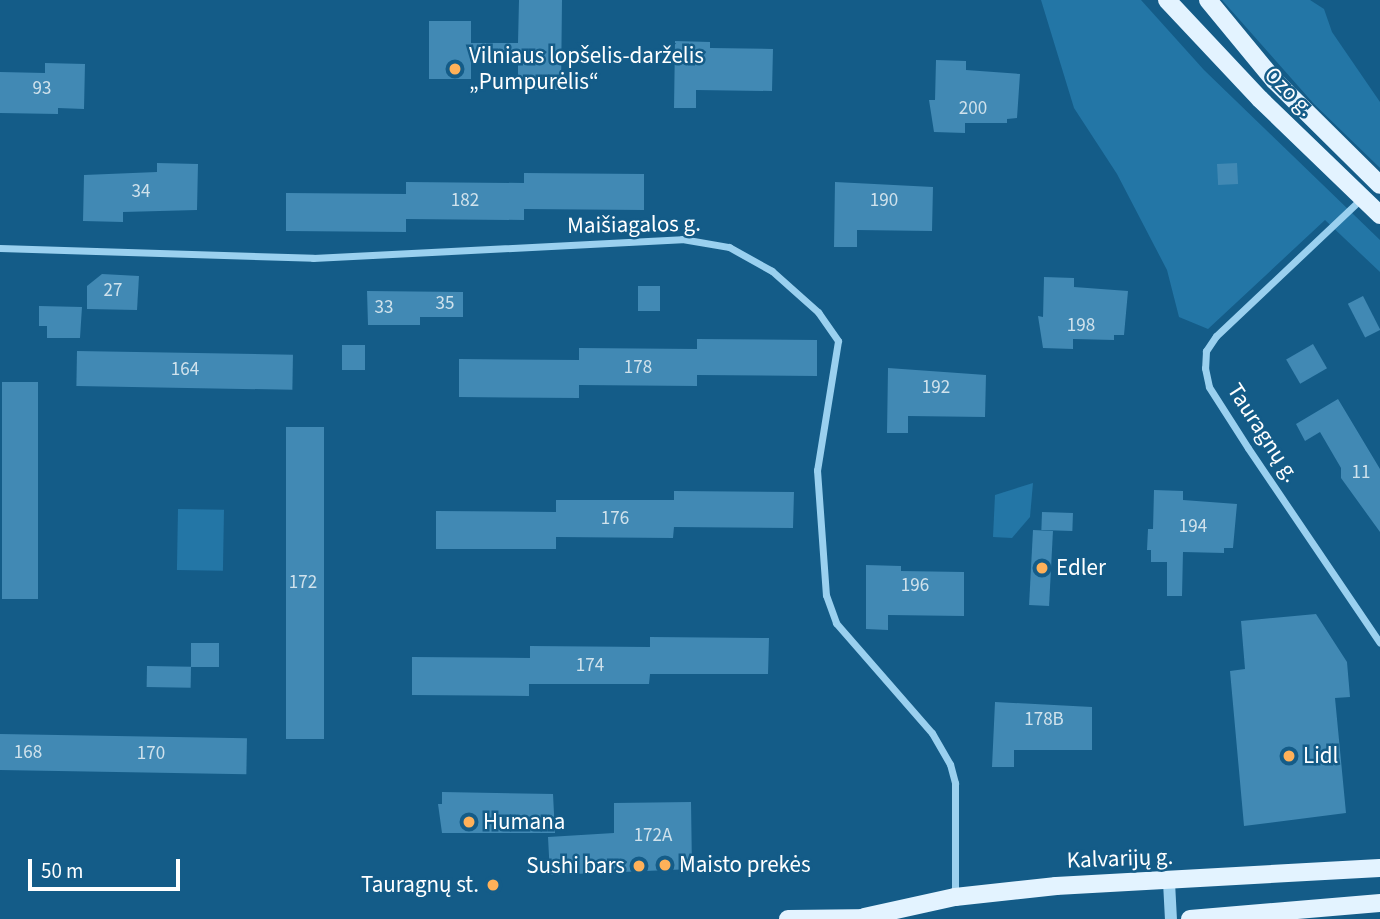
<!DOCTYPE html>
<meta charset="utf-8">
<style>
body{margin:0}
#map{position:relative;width:1380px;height:919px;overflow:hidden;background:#145c88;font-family:"Source Sans 3",sans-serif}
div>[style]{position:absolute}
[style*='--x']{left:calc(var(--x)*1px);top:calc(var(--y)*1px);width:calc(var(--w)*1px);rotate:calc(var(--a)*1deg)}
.green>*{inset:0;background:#2376a6;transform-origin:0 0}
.building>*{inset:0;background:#4189b4;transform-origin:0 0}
.minor>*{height:7px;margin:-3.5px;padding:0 3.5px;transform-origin:3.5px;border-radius:3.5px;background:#9ad0ef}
.tertiary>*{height:12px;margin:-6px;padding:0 6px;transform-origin:6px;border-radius:6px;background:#9ad0ef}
.primary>*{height:18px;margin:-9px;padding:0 9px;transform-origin:9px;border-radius:9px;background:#e3f3ff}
.dots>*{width:19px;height:19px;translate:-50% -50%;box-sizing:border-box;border:4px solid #145c88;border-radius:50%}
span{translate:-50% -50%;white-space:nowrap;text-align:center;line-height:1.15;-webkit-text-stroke:5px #145c88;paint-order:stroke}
.number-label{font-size:19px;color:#d0e2ec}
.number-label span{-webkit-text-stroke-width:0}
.poi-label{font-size:23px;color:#fff}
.left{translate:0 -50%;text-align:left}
.right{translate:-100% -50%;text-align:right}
.street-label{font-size:23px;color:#fff}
.scale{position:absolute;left:28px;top:859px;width:152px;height:32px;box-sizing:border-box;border:4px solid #fff;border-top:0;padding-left:9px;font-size:21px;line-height:24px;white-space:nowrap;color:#fff;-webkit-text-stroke:5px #145c88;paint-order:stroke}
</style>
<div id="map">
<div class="green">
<div style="clip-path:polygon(1041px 0,1141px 0,1204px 70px,1380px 240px,1380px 272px,1325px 220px,1208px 329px,1179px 317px,1167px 270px,1117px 174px,1074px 108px)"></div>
<div style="clip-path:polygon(1222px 0,1310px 0,1324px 9px,1332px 32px,1380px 102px,1380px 168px,1314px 104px)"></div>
<div style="clip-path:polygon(1033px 483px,1030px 517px,1012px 538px,993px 537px,995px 495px)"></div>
<div style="left:178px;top:509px;width:46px;height:61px;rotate:1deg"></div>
</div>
<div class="building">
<div style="clip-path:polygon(519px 0,562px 0,561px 90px,518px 90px,518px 60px,471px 59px,471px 79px,429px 79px,429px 21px,471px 21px,471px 43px,518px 43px)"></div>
<div style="clip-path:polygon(675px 41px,710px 42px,710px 48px,773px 49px,772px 91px,696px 90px,696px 108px,674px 108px)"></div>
<div style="clip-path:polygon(936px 60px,966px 61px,966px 70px,1020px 74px,1017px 118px,1007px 119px,1007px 123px,965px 123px,965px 133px,934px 132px,929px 100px,935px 100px)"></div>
<div style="clip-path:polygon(45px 63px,85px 64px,84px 109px,58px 108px,58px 114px,0 113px,0 72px,45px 73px)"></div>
<div style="clip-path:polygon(157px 163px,198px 164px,197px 210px,123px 212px,123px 222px,83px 221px,84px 175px,157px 172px)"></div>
<div style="left:1237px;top:163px;width:21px;height:20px;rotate:87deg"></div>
<div style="clip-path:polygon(524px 173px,644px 174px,644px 210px,524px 209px,524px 220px,406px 219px,406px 232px,286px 231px,286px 193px,406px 194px,406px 182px,524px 183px)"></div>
<div style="clip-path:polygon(835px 182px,933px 187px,932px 231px,857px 230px,857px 247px,834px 247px)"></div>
<div style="clip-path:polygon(102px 274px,139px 276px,137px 310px,87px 309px,87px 286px)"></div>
<div style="clip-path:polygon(1044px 277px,1074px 278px,1074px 287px,1128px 291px,1124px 335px,1114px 335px,1114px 340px,1073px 339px,1073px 349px,1043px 348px,1038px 316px,1043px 317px)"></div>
<div style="left:638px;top:286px;width:22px;height:25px"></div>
<div style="clip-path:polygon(367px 291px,463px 292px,463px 317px,420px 317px,420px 325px,368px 325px)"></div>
<div style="left:1363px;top:296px;width:38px;height:17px;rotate:63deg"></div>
<div style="clip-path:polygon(39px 306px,82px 307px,80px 338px,47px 338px,47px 326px,39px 326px)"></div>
<div style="clip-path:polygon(697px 339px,817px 340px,817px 376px,697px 375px,697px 386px,579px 385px,579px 398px,459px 397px,459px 359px,579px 360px,579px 348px,697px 349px)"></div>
<div style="left:1313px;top:344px;width:28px;height:31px;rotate:60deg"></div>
<div style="left:342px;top:345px;width:23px;height:25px"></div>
<div style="left:77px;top:351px;width:216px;height:35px;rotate:1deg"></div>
<div style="clip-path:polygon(888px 368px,986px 375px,985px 417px,908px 416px,908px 433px,887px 433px)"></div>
<div style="left:2px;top:382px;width:36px;height:217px"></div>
<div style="clip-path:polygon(1338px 399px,1380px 469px,1380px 532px,1341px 478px,1341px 468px,1320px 432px,1305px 441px,1296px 424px)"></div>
<div style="left:286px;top:427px;width:38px;height:312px"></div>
<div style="clip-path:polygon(1154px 490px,1183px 491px,1183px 500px,1237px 504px,1233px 548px,1224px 548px,1224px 553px,1183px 552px,1182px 596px,1167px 596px,1167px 562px,1151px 562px,1151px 550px,1147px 550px,1148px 529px,1153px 529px)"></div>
<div style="clip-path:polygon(674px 491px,794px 492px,793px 528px,674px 527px,673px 538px,556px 537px,556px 549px,436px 549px,436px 511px,556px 512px,556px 500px,674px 500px)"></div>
<div style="left:1042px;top:512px;width:31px;height:18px;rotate:2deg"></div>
<div style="left:1033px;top:530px;width:20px;height:75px;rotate:3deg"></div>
<div style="clip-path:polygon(866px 565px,901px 566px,901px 571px,964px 572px,964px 616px,888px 615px,888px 630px,866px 629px)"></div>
<div style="clip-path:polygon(1316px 614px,1347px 662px,1350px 697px,1335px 698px,1346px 813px,1244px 826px,1230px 671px,1245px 669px,1241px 621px)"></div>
<div style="clip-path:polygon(650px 637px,769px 638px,768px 674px,650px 674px,649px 684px,529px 684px,529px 696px,412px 695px,412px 657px,530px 658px,530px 646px,650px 647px)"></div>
<div style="left:191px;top:643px;width:28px;height:24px"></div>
<div style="left:147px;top:666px;width:44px;height:21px;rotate:1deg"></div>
<div style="clip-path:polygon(995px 702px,1092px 707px,1092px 750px,1014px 750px,1014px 767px,992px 767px)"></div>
<div style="left:0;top:734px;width:247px;height:36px;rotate:1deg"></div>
<div style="clip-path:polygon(442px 792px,553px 794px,555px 833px,442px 833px,438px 804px,442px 804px)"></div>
<div style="clip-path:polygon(691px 802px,692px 869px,550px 875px,548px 837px,614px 833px,614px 803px)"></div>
</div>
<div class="minor">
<div style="--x:1362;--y:198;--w:201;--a:136.6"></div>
<div style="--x:1216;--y:336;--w:18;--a:124"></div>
<div style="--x:1206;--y:351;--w:17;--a:93"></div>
<div style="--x:1205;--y:368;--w:19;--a:78"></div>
<div style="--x:1209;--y:387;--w:72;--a:57.4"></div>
<div style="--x:1248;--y:448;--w:235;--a:55.9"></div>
<div style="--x:0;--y:248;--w:313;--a:1.8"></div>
<div style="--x:313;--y:258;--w:369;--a:-2.9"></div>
<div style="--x:682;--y:239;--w:48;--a:9.7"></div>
<div style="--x:729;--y:247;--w:49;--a:29.2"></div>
<div style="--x:772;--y:271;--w:62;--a:41.7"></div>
<div style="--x:818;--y:312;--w:35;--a:55"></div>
<div style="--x:838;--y:341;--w:131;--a:99.2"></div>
<div style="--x:817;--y:470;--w:125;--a:85.9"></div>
<div style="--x:826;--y:595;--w:30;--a:70"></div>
<div style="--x:836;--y:623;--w:146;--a:48.9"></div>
<div style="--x:932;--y:733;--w:36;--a:60"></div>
<div style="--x:950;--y:764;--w:20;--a:75"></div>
<div style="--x:955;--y:783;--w:114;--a:90"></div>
</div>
<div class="tertiary">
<div style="--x:1169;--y:882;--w:37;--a:87"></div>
</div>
<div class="primary">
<div style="--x:1167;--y:0;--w:136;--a:46.8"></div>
<div style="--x:1260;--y:99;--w:167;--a:44"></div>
<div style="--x:1208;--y:0;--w:104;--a:50.5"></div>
<div style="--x:1274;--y:80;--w:149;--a:44.7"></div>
<div style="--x:864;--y:917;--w:93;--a:-12.4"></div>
<div style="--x:955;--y:897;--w:102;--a:-6.2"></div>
<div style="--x:1056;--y:886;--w:324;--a:-3.2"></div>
<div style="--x:788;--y:919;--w:88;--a:-0.7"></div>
<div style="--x:1190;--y:919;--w:191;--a:-4.8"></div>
</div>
<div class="dots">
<div style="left:455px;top:69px;background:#ffb159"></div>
<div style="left:1042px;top:568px;background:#ffb159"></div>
<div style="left:1289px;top:756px;background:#ffb159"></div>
<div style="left:469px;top:822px;background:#ffb159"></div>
<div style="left:665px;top:865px;background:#ffb159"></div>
<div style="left:639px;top:866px;background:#ffb159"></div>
<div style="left:493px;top:885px;background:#ffb159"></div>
</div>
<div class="number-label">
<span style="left:42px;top:89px">93</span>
<span style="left:973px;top:109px">200</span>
<span style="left:141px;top:192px">34</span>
<span style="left:465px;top:201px">182</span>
<span style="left:884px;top:201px">190</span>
<span style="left:113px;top:291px">27</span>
<span style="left:445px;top:304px">35</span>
<span style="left:384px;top:308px">33</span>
<span style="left:1081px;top:326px">198</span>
<span style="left:638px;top:368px">178</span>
<span style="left:185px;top:370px">164</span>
<span style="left:936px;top:388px">192</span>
<span style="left:1361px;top:473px">11</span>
<span style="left:615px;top:519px">176</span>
<span style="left:1193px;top:527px">194</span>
<span style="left:303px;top:583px">172</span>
<span style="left:915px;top:586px">196</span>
<span style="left:590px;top:666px">174</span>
<span style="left:1044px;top:720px">178B</span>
<span style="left:28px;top:753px">168</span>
<span style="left:151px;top:754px">170</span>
<span style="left:653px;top:836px">172A</span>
</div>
<div class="poi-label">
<span class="left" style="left:469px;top:69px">Vilniaus lopšelis-darželis<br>„Pumpurėlis“</span>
<span class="left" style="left:1056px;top:568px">Edler</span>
<span class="left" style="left:1303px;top:756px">Lidl</span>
<span class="left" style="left:483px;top:822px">Humana</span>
<span class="left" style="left:679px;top:865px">Maisto prekės</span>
<span class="right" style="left:625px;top:866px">Sushi bars</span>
<span class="right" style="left:479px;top:885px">Tauragnų st.</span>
</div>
<div class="street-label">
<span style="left:1289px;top:92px;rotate:45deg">Ozo g.</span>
<span style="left:634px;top:225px;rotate:-1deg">Maišiagalos g.</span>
<span style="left:1263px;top:433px;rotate:57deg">Tauragnų g.</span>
<span style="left:1120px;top:859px;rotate:-2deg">Kalvarijų g.</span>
</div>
<div class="scale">50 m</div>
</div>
